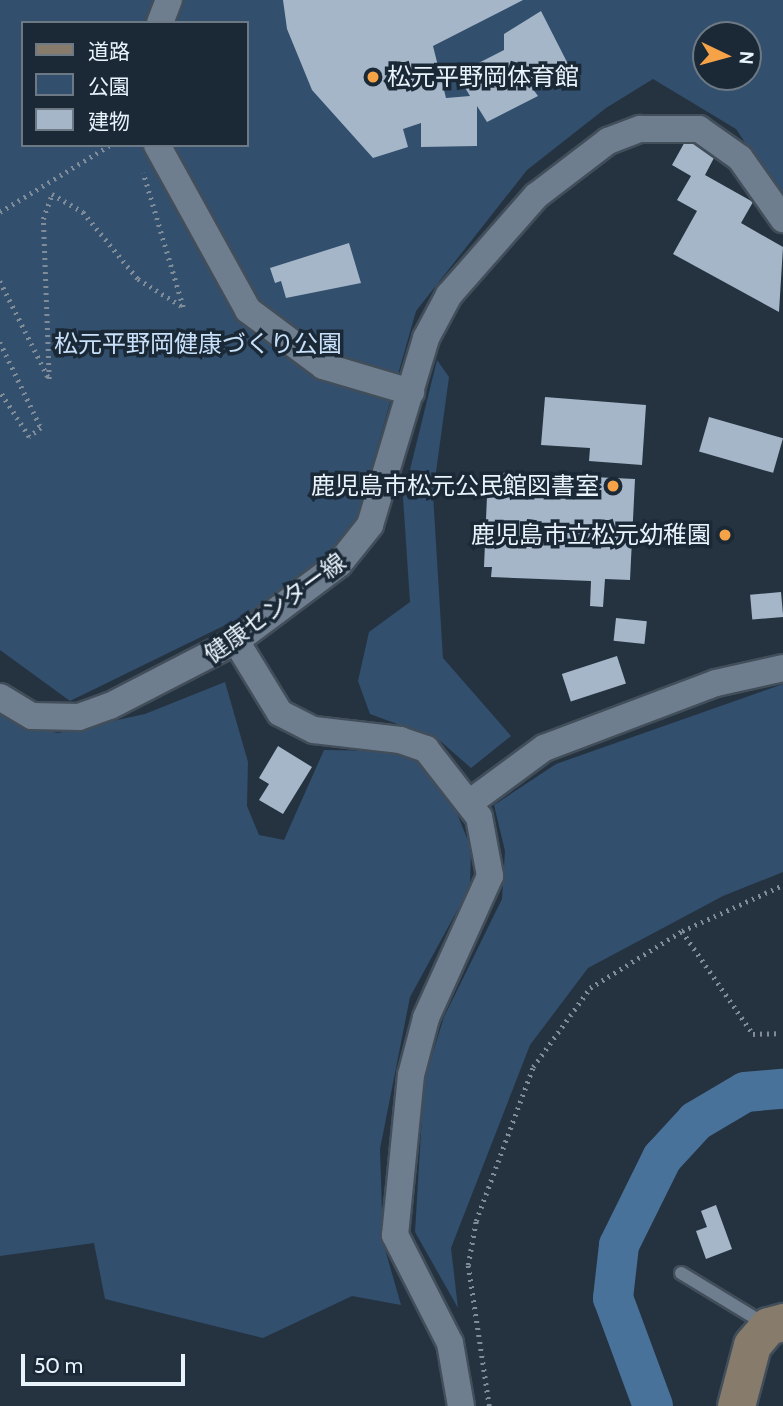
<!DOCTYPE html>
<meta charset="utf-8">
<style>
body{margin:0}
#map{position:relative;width:783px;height:1406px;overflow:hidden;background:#253341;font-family:Cabin,"Noto Sans JP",sans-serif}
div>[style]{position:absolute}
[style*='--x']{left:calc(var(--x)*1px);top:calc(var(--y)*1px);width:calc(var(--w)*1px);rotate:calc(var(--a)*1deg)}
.green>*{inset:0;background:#324f6d}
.river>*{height:40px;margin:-20px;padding:0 20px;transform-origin:20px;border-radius:20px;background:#49729a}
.building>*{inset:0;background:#a5b6c8;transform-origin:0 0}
.path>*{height:4.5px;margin-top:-2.25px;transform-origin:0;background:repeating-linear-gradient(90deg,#808c98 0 2px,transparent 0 7px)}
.roads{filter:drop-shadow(2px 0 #424e5a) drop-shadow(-2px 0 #424e5a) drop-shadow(0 2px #424e5a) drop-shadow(0 -2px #424e5a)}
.service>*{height:12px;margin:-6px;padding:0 6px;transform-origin:6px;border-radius:6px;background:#6e7e8f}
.minor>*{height:26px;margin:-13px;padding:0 13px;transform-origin:13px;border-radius:13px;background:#6e7e8f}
.secondary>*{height:37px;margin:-18.5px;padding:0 18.5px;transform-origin:18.5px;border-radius:18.5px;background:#877c6b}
.dots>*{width:19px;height:19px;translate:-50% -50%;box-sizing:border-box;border:4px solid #1b2937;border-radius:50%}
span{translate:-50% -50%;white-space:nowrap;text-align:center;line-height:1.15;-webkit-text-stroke:7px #1b2937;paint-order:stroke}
.poi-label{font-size:24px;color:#e9f3fc}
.left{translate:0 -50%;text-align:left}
.right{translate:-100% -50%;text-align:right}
.park-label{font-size:24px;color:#c8e0f9}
.street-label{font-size:24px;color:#e9f3fc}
.legend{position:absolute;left:21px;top:21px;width:228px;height:126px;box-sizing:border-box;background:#1b2937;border:2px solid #6d7a86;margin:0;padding:9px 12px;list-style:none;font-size:21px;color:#e9f3fc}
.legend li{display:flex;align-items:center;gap:14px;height:35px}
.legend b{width:35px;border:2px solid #6d7a86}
.north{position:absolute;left:692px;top:21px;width:70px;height:70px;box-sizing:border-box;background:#1b2937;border:2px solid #6d7a86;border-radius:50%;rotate:95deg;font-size:19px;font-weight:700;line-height:28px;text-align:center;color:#e9f3fc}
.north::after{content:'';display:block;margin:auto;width:24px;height:32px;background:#f6a247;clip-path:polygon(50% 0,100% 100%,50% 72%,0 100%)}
.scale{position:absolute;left:21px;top:1354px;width:164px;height:32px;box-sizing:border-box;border:4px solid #e9f3fc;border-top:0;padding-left:9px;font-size:21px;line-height:24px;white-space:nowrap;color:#e9f3fc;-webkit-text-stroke:5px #1b2937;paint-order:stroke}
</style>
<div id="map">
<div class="green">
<div style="clip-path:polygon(evenodd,0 0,783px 0,783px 199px,736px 129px,653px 79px,606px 108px,527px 170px,416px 311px,351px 540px,260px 608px,70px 701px,0 650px,0 0,23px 23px,247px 23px,247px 145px,23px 145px,23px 23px,0 0,706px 35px,748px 35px,748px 77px,706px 77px,706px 35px)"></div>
<div style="clip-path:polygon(437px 360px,449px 377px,433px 494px,443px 658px,511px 736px,471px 768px,438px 739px,370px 714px,358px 681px,369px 632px,410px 602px,403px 498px)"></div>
<div style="clip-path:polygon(225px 682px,248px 762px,247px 806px,259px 835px,284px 840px,324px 750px,396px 751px,429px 769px,454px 806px,471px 848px,470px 887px,410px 997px,380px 1149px,383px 1242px,401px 1305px,352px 1296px,263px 1338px,105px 1299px,94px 1243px,0 1256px,0 712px,16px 724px,58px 733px,145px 714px)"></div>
<div style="clip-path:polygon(783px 684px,783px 872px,723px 896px,588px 968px,530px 1045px,451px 1248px,458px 1308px,415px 1232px,424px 1081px,444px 1017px,502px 899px,505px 851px,494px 805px,556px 764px)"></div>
</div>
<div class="river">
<div style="--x:653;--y:1406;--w:115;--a:-110.3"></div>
<div style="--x:613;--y:1298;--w:53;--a:-83.5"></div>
<div style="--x:619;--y:1245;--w:97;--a:-63.7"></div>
<div style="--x:662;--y:1158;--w:50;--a:-47.4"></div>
<div style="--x:696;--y:1121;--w:57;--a:-30.6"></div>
<div style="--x:745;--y:1092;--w:38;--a:-5"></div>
</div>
<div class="building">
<div style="clip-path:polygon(283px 0,523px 0,433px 46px,446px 98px,470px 96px,457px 74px,504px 50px,504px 34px,541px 11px,569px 66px,530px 85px,538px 96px,487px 122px,477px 106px,477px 146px,421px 147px,421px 123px,403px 129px,408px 147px,373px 158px,312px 90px,287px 29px)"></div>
<div style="clip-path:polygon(687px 138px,716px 154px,705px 175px,753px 202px,741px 223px,783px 247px,779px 312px,673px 254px,697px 211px,677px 200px,691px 176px,672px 165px)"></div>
<div style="clip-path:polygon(349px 243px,361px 283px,286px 298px,281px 281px,275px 283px,270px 268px)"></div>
<div style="clip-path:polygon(545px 397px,646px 405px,642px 465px,589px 461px,590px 448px,541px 445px)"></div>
<div style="left:709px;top:417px;width:77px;height:36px;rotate:16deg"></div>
<div style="clip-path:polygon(488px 472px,635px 479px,630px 580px,605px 579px,603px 607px,590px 606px,591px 581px,491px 577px,492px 567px,484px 567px)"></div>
<div style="left:781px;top:592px;width:25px;height:31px;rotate:85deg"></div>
<div style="left:616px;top:618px;width:31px;height:23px;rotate:6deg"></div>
<div style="left:617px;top:656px;width:29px;height:58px;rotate:72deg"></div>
<div style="clip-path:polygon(278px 746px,312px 767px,283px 814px,259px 800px,269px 784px,259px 778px)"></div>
<div style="clip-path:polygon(716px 1205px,732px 1249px,706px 1259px,696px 1231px,707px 1227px,701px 1211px)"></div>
</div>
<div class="path">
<div style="--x:0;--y:212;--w:129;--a:-31.3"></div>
<div style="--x:0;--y:281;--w:110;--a:63.4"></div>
<div style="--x:49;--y:379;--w:160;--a:-92.1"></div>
<div style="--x:43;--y:219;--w:27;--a:-70"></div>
<div style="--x:52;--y:194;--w:36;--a:30"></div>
<div style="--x:83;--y:212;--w:87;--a:50.6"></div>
<div style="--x:138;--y:279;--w:53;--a:31.9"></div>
<div style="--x:183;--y:307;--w:140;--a:-106.6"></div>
<div style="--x:0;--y:342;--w:95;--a:64.5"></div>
<div style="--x:41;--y:428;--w:15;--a:143"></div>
<div style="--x:29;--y:437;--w:54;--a:-122.8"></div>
<div style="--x:682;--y:931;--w:125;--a:55.4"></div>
<div style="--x:753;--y:1034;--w:25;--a:-2"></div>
<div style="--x:489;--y:1406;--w:143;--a:-98.5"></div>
<div style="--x:468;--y:1265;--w:45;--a:-79.7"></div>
<div style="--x:476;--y:1221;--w:164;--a:-69.7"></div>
<div style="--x:533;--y:1067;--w:97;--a:-54.2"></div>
<div style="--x:590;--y:988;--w:108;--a:-31.8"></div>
<div style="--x:682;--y:931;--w:111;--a:-24.5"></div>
</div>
<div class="roads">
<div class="service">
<div style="--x:681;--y:1273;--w:98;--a:31.3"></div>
</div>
<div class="minor">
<div style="--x:160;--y:23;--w:25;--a:-69"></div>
<div style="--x:157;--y:145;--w:188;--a:61.1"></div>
<div style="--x:248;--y:310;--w:94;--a:36.7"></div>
<div style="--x:323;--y:366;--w:92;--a:16.5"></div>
<div style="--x:236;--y:641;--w:84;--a:58.6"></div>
<div style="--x:280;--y:713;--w:38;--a:27"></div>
<div style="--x:314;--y:730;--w:87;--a:6.6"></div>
<div style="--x:400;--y:740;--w:28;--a:19"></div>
<div style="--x:426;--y:749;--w:86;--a:52.1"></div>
<div style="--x:479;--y:817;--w:60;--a:79.4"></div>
<div style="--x:490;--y:876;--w:156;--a:114.3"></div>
<div style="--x:426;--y:1018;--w:59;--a:104.7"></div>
<div style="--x:411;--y:1075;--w:161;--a:95.7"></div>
<div style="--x:395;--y:1235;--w:121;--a:63"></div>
<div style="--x:450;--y:1343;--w:64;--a:80.1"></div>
<div style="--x:0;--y:697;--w:37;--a:31"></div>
<div style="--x:32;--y:716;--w:47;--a:1.2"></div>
<div style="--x:79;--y:717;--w:33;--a:-20"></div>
<div style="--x:110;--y:706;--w:142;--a:-27.3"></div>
<div style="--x:236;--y:641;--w:129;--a:-36.8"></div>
<div style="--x:339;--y:564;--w:50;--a:-51.5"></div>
<div style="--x:370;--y:525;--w:195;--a:-73.3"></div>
<div style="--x:426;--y:338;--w:49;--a:-61.9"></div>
<div style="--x:449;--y:295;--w:132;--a:-48.7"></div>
<div style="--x:536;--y:196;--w:91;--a:-37.4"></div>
<div style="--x:608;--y:141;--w:34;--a:-21"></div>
<div style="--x:640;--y:129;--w:59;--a:0"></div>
<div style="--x:699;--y:129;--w:50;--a:35.3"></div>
<div style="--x:740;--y:158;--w:75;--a:54.8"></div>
<div style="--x:472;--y:801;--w:89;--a:-36.4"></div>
<div style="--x:544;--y:748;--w:184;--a:-20.7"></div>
<div style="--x:716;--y:683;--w:69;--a:-12.6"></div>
</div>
<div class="secondary">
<div style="--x:736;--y:1406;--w:63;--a:-75.3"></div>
<div style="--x:752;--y:1345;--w:25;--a:-50"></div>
<div style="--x:768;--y:1326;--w:16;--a:-15"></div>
</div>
</div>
<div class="dots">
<div style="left:373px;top:77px;background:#f6a247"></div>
<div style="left:613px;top:486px;background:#f6a247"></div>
<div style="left:725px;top:535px;background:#f6a247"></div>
</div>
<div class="poi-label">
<span class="left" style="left:387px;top:77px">松元平野岡体育館</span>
<span class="right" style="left:599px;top:486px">鹿児島市松元公民館図書室</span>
<span class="right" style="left:711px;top:535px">鹿児島市立松元幼稚園</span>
</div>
<div class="park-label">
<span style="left:198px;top:344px">松元平野岡健康づくり公園</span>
</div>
<div class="street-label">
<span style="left:275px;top:608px;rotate:-36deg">健康センター線</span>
</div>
<ul class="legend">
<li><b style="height:9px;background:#877c6b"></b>道路</li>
<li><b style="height:19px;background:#324f6d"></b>公園</li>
<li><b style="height:19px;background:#a5b6c8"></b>建物</li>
</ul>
<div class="north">N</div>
<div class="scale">50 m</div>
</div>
